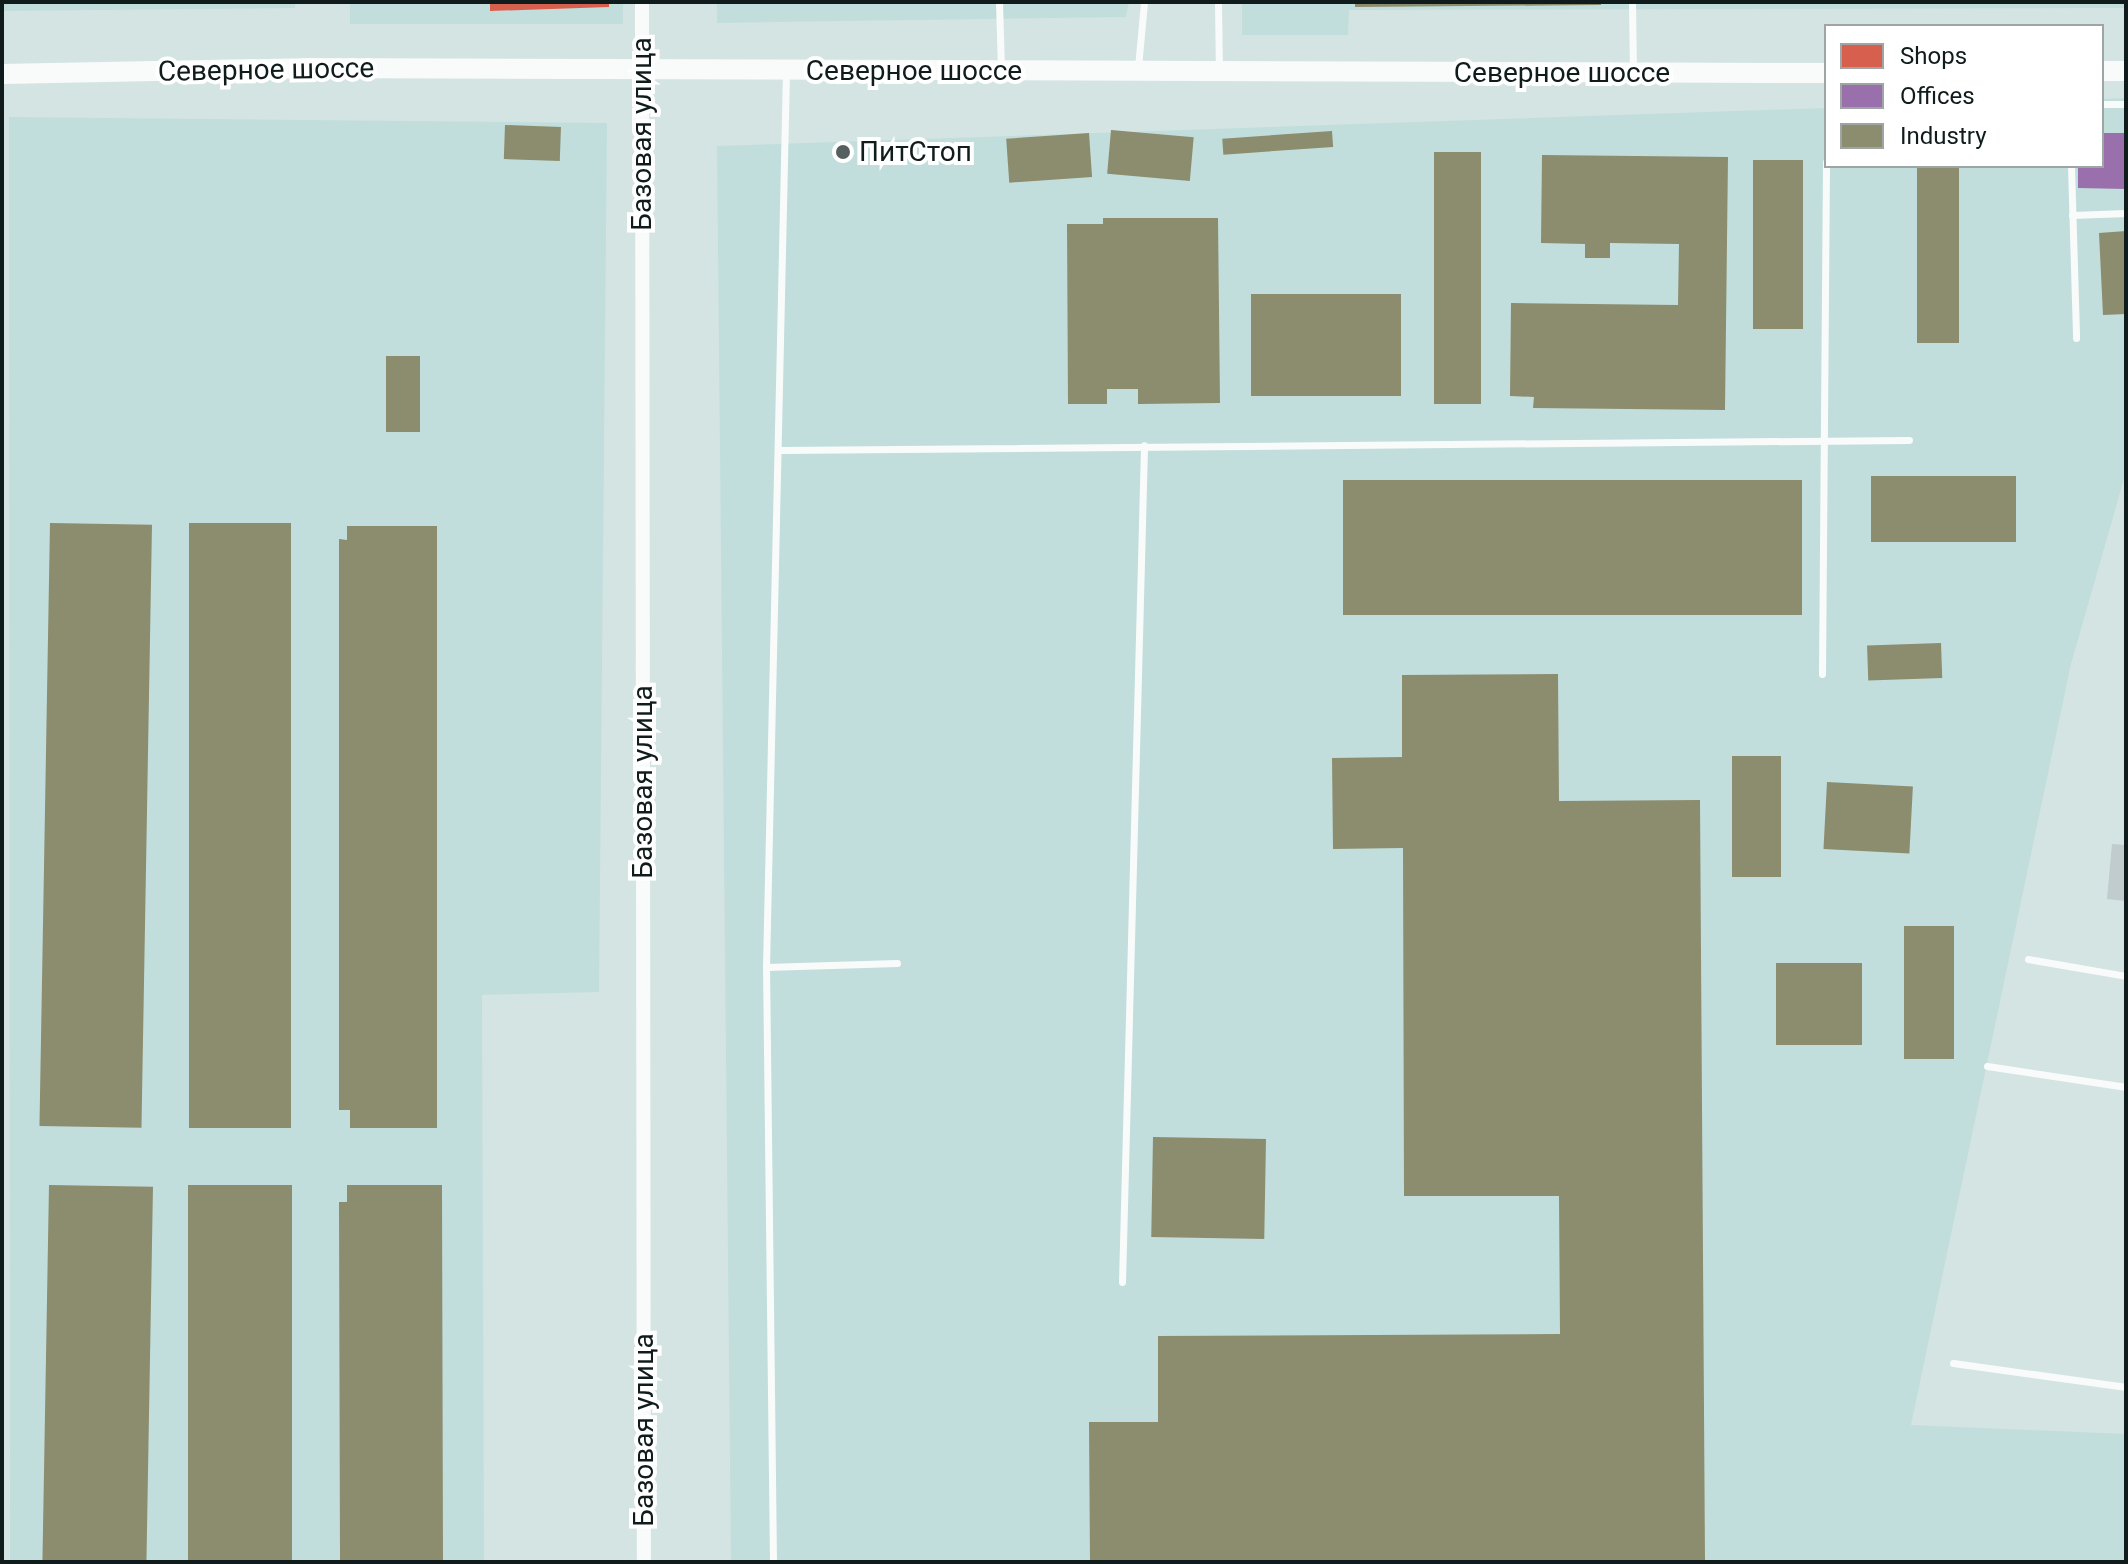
<!DOCTYPE html>
<meta charset="utf-8">
<style>
body{margin:0}
#map{position:relative;width:2128px;height:1564px;overflow:hidden;background:#d4e4e3;font-family:Roboto,sans-serif}
div>[style]{position:absolute}
[style*='--x']{left:calc(var(--x)*1px);top:calc(var(--y)*1px);width:calc(var(--w)*1px);rotate:calc(var(--a)*1deg)}
.built>*{inset:0;background:#c1dedc;transform-origin:0 0}
.shops>*{inset:0;background:#d6604d}
.offices>*{inset:0;background:#9970ab}
.industry>*{inset:0;background:#8c8c6e;transform-origin:0 0}
.building>*{inset:0;background:#c0ccce}
.service>*{height:7px;margin:-3.5px;padding:0 3.5px;transform-origin:3.5px;border-radius:3.5px;background:#f9fbfb}
.minor>*{height:14px;margin:-7px;padding:0 7px;transform-origin:7px;border-radius:7px;background:#f9fbfb}
.secondary>*{height:20px;margin:-10px;padding:0 10px;transform-origin:10px;border-radius:10px;background:#f9fbfb}
.dots>*{width:22px;height:22px;translate:-50% -50%;box-sizing:border-box;border:4px solid #fff;border-radius:50%}
span{translate:-50% -50%;white-space:nowrap;text-align:center;line-height:1.15;-webkit-text-stroke:8px #fff;paint-order:stroke}
.street-label{font-size:28px;color:#101b1b}
.poi-label{font-size:28px;color:#101b1b}
.left{translate:0 -50%;text-align:left}
.frame{position:absolute;inset:0;border:4px solid #101b1b;pointer-events:none}
.legend{position:absolute;left:1824px;top:24px;width:280px;height:144px;box-sizing:border-box;background:#fff;border:2px solid #9fa4a4;margin:0;padding:10px 14px;list-style:none;font-size:24px;color:#101b1b}
.legend li{display:flex;align-items:center;gap:16px;height:40px}
.legend b{width:40px;border:2px solid #9fa4a4}
</style>
<div id="map">
<div class="built">
<div style="clip-path:polygon(2px 2px,295px 2px,295px 8px,2px 11px)"></div>
<div style="left:350px;top:2px;width:273px;height:22px"></div>
<div style="clip-path:polygon(717px 2px,1129px 2px,1126px 17px,717px 23px)"></div>
<div style="clip-path:polygon(1242px 2px,2126px 2px,2126px 8px,1349px 10px,1348px 35px,1242px 35px)"></div>
<div style="clip-path:polygon(2126px 98px,2126px 472px,2071px 664px,1911px 1425px,2126px 1434px,2126px 1562px,731px 1562px,717px 146px,1826px 108px,1826px 166px,2102px 166px,2102px 99px)"></div>
<div style="clip-path:polygon(9px 117px,607px 123px,599px 992px,482px 995px,484px 1562px,10px 1562px)"></div>
</div>
<div class="shops">
<div style="clip-path:polygon(490px 2px,609px 2px,609px 7px,490px 11px)"></div>
</div>
<div class="offices">
<div style="clip-path:polygon(2102px 133px,2126px 133px,2126px 189px,2078px 188px,2078px 166px,2102px 166px)"></div>
</div>
<div class="industry">
<div style="clip-path:polygon(1355px 2px,1601px 2px,1601px 5px,1355px 7px)"></div>
<div style="left:505px;top:125px;width:56px;height:34px;rotate:2deg"></div>
<div style="left:1111px;top:130px;width:83px;height:44px;rotate:5deg"></div>
<div style="left:1332px;top:131px;width:16px;height:110px;rotate:86deg"></div>
<div style="left:1089px;top:133px;width:44px;height:83px;rotate:86deg"></div>
<div style="left:1434px;top:152px;width:47px;height:252px"></div>
<div style="clip-path:polygon(1542px 155px,1728px 157px,1725px 410px,1533px 408px,1534px 397px,1510px 396px,1511px 303px,1678px 305px,1679px 244px,1610px 243px,1610px 258px,1585px 258px,1585px 244px,1541px 243px)"></div>
<div style="left:1753px;top:160px;width:50px;height:169px"></div>
<div style="left:1917px;top:166px;width:42px;height:177px"></div>
<div style="clip-path:polygon(1103px 218px,1218px 218px,1220px 403px,1138px 404px,1138px 389px,1107px 389px,1107px 404px,1068px 404px,1067px 224px,1103px 224px)"></div>
<div style="clip-path:polygon(2126px 231px,2126px 314px,2103px 315px,2099px 233px)"></div>
<div style="left:1251px;top:294px;width:150px;height:102px"></div>
<div style="left:386px;top:356px;width:34px;height:76px"></div>
<div style="left:2016px;top:476px;width:66px;height:145px;rotate:90deg"></div>
<div style="left:1802px;top:480px;width:135px;height:459px;rotate:90deg"></div>
<div style="left:50px;top:523px;width:102px;height:603px;rotate:1deg"></div>
<div style="left:189px;top:523px;width:102px;height:605px"></div>
<div style="clip-path:polygon(347px 526px,437px 526px,437px 1128px,350px 1128px,350px 1110px,339px 1110px,339px 539px,347px 540px)"></div>
<div style="left:1941px;top:643px;width:35px;height:74px;rotate:88deg"></div>
<div style="clip-path:polygon(1558px 674px,1559px 801px,1700px 800px,1705px 1562px,1090px 1562px,1089px 1422px,1158px 1422px,1158px 1336px,1560px 1334px,1559px 1196px,1404px 1196px,1403px 848px,1333px 849px,1332px 758px,1402px 757px,1402px 675px)"></div>
<div style="left:1781px;top:756px;width:121px;height:49px;rotate:90deg"></div>
<div style="left:1827px;top:782px;width:86px;height:67px;rotate:3deg"></div>
<div style="left:1904px;top:926px;width:50px;height:133px"></div>
<div style="left:1862px;top:963px;width:82px;height:86px;rotate:90deg"></div>
<div style="left:1153px;top:1137px;width:113px;height:100px;rotate:1deg"></div>
<div style="left:49px;top:1185px;width:104px;height:377px;rotate:1deg"></div>
<div style="left:188px;top:1185px;width:104px;height:377px"></div>
<div style="clip-path:polygon(347px 1185px,442px 1185px,443px 1562px,340px 1562px,339px 1202px,347px 1202px)"></div>
</div>
<div class="building">
<div style="clip-path:polygon(2112px 844px,2126px 845px,2126px 901px,2107px 899px)"></div>
</div>
<div class="service">
<div style="--x:999;--y:2;--w:68;--a:88.3"></div>
<div style="--x:1218;--y:2;--w:68;--a:89.2"></div>
<div style="--x:1632;--y:2;--w:69;--a:89.2"></div>
<div style="--x:1138;--y:67;--w:65;--a:-84.7"></div>
<div style="--x:2102;--y:104;--w:24;--a:0"></div>
<div style="--x:2071;--y:166;--w:172;--a:88.3"></div>
<div style="--x:2072;--y:215;--w:54;--a:-2.1"></div>
<div style="--x:781;--y:450;--w:1128;--a:-0.51"></div>
<div style="--x:1822;--y:674;--w:512;--a:-89.55"></div>
<div style="--x:2028;--y:959;--w:99;--a:9.8"></div>
<div style="--x:766;--y:967;--w:131;--a:-1.7"></div>
<div style="--x:1987;--y:1066;--w:141;--a:8.6"></div>
<div style="--x:1122;--y:1282;--w:837;--a:-88.49"></div>
<div style="--x:1953;--y:1363;--w:175;--a:7.9"></div>
<div style="--x:773;--y:1562;--w:595;--a:-90.67"></div>
<div style="--x:766;--y:967;--w:894;--a:-88.72"></div>
</div>
<div class="minor">
<div style="--x:642;--y:2;--w:1560;--a:89.93"></div>
</div>
<div class="secondary">
<div style="--x:2102;--y:71;--w:24;--a:0"></div>
<div style="--x:2;--y:74;--w:302;--a:-1.1"></div>
<div style="--x:304;--y:68;--w:1522;--a:0.19"></div>
</div>
<div class="dots">
<div style="left:843px;top:152px;background:#556161"></div>
</div>
<div class="street-label">
<span style="left:266px;top:70px;rotate:-1deg">Северное шоссе</span>
<span style="left:914px;top:71px">Северное шоссе</span>
<span style="left:1562px;top:73px">Северное шоссе</span>
<span style="left:642px;top:134px;rotate:-90deg">Базовая улица</span>
<span style="left:643px;top:782px;rotate:-90deg">Базовая улица</span>
<span style="left:644px;top:1430px;rotate:-90deg">Базовая улица</span>
</div>
<div class="poi-label">
<span class="left" style="left:859px;top:152px">ПитСтоп</span>
</div>
<div class="frame"></div>
<ul class="legend">
<li><b style="height:22px;background:#d6604d"></b>Shops</li>
<li><b style="height:22px;background:#9970ab"></b>Offices</li>
<li><b style="height:22px;background:#8c8c6e"></b>Industry</li>
</ul>
</div>
